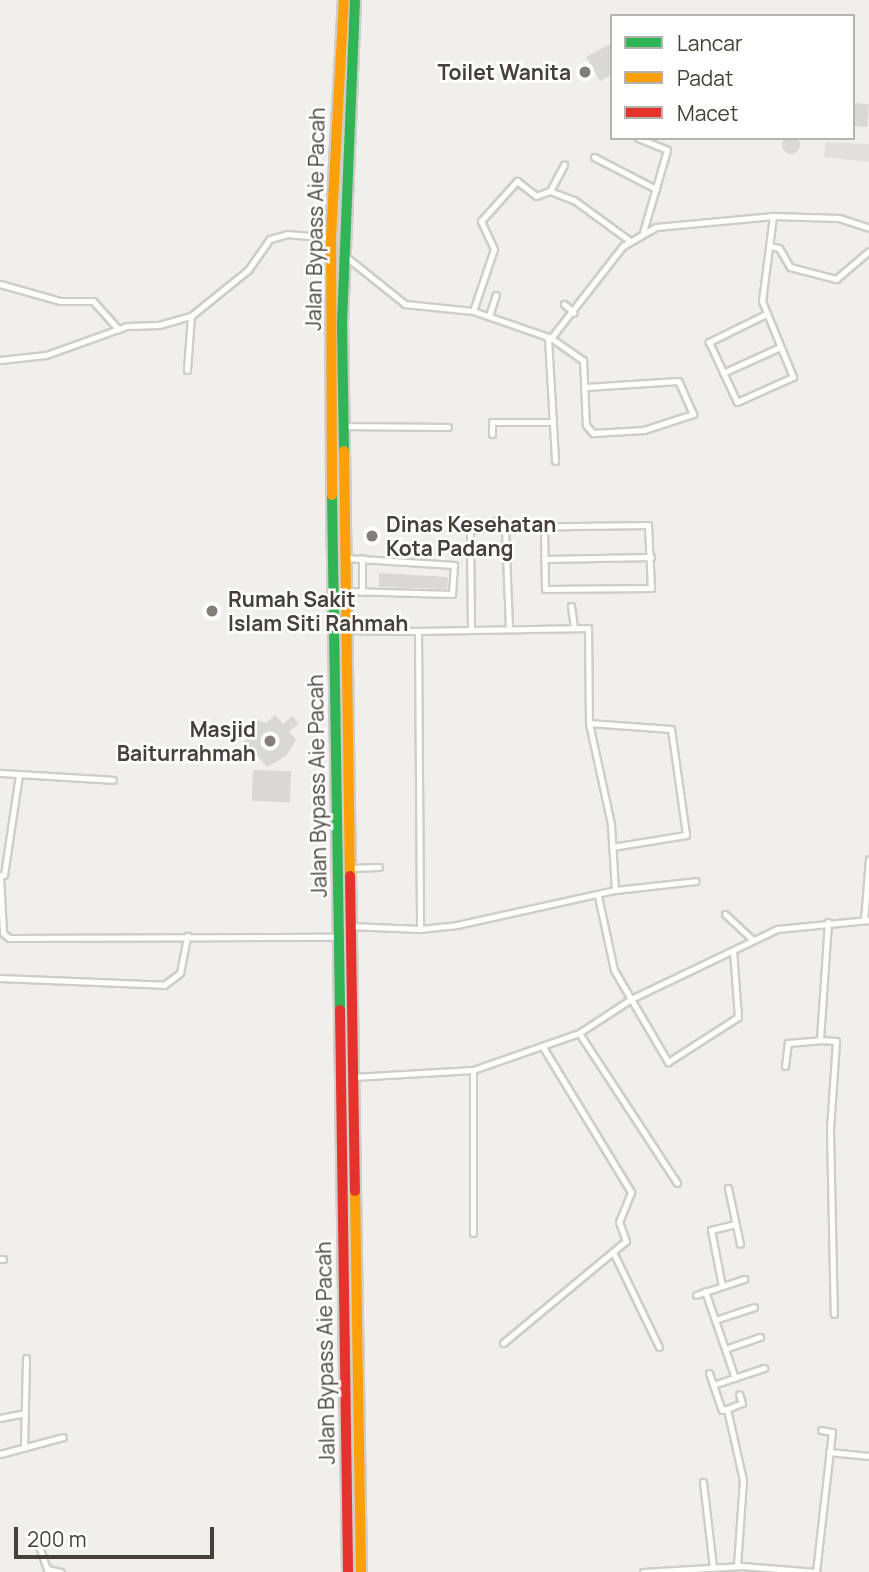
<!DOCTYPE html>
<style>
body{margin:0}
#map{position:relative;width:869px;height:1572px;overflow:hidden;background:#f1efeb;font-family:Manrope,sans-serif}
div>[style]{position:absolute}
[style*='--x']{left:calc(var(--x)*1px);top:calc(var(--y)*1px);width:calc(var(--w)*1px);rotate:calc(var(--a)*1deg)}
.parking>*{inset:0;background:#e2e0dc}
.building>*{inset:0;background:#dad8d4;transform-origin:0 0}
.round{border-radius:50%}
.roads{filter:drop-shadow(2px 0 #cfcdc9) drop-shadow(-2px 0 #cfcdc9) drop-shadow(0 2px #cfcdc9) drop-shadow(0 -2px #cfcdc9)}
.street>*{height:5px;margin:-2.5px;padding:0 2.5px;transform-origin:2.5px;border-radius:2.5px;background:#fdfdfc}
.fast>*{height:10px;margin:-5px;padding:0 5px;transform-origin:5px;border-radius:5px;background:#30b455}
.slow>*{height:10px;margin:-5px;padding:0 5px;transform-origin:5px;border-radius:5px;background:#ff9f0a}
.jam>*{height:10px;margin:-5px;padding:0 5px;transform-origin:5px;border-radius:5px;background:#e5322d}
.dots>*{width:19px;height:19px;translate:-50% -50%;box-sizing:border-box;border:4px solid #fff;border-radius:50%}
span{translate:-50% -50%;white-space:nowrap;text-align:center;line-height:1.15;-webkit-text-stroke:5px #fff;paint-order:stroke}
.poi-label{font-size:21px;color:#464038;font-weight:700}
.right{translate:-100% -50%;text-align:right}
.left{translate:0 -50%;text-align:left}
.street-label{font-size:21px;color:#464038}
.legend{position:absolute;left:610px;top:14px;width:245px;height:126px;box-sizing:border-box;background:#fff;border:2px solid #b5b3af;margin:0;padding:9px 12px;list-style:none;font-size:21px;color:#464038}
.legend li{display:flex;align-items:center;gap:14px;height:35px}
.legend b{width:35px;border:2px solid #b5b3af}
.scale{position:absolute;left:14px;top:1527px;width:200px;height:32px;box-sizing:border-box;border:4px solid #464038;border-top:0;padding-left:9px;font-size:21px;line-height:24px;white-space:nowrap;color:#464038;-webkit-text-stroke:5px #fff;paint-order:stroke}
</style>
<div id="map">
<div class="parking">
<div style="clip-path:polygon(826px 142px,869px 144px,869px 162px,824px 157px)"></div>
</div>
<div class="building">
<div style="clip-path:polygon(612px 43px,612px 75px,600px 81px,595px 72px,584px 78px,580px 70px,590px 64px,586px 57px)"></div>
<div style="left:853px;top:103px;width:16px;height:23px;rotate:4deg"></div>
<div class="round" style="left:782px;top:136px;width:18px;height:18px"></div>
<div style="clip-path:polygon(379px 573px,448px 577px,447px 589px,379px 587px)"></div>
<div style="clip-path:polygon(275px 715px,283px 724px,292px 716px,299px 723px,289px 732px,296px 740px,286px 756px,267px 767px,244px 741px,253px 734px,249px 724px,254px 719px,266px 723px)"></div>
<div style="left:253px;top:770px;width:38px;height:31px;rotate:2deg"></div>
</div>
<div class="roads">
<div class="street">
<div style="--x:638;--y:138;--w:31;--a:22"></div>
<div style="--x:667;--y:150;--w:85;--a:106.3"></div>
<div style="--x:594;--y:157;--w:70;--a:27.3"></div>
<div style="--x:550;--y:191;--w:30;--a:-62"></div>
<div style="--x:770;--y:246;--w:9;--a:13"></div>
<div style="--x:779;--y:248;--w:22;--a:60"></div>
<div style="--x:790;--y:267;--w:48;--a:14.6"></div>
<div style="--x:836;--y:279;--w:43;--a:-40.3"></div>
<div style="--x:345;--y:256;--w:77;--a:38.7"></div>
<div style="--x:405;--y:304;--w:68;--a:5.9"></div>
<div style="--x:473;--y:311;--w:83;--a:19.1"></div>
<div style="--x:551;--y:338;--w:117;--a:-52"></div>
<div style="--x:623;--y:246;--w:38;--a:-30"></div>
<div style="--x:656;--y:227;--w:118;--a:-5.4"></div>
<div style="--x:773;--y:216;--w:66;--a:1.7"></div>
<div style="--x:839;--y:218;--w:32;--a:18"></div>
<div style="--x:0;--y:284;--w:62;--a:15.8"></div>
<div style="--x:60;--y:301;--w:33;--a:0"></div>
<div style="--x:93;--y:301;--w:38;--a:48"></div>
<div style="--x:564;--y:304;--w:13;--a:42"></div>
<div style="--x:473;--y:311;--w:65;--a:-71.3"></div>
<div style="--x:494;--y:249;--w:31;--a:-115"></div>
<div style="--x:481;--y:221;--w:54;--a:-48"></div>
<div style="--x:517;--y:181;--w:24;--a:38"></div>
<div style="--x:536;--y:196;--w:15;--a:-20"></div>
<div style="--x:550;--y:191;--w:26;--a:21"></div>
<div style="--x:574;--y:200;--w:69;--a:36.2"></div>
<div style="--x:766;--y:314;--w:64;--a:153.8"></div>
<div style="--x:709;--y:342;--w:66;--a:65"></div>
<div style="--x:737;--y:402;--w:61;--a:-24.1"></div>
<div style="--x:793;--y:377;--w:82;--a:-112.2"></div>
<div style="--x:762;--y:301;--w:86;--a:-82.6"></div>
<div style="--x:489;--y:316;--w:22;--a:-72"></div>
<div style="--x:548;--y:338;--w:123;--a:86.7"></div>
<div style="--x:551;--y:338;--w:39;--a:35"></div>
<div style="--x:583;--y:360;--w:65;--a:87.4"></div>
<div style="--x:586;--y:425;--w:11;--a:49"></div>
<div style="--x:593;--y:433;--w:51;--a:-3.4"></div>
<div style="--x:644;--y:430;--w:52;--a:-18.1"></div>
<div style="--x:693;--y:414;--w:36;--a:-114"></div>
<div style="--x:678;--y:381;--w:92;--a:176.3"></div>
<div style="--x:0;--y:360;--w:46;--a:-6.2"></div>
<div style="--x:46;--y:355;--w:86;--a:-19.7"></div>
<div style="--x:127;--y:326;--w:32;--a:-2"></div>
<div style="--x:159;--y:325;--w:33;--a:-16"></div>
<div style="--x:191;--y:316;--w:73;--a:-38.9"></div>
<div style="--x:248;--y:270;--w:38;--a:-55"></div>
<div style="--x:270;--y:239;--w:18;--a:-16"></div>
<div style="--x:287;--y:234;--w:44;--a:5.2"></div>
<div style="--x:187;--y:370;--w:54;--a:-85.8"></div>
<div style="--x:723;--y:373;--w:63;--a:-24.5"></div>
<div style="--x:344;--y:426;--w:104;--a:0.6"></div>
<div style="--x:492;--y:434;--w:12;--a:-90"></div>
<div style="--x:492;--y:422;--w:61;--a:0"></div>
<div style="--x:345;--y:558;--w:109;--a:3.7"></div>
<div style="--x:454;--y:565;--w:29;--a:94"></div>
<div style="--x:452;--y:594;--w:105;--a:-178.4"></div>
<div style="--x:362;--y:558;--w:34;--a:90"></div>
<div style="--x:544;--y:559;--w:107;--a:-1.1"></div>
<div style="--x:571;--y:606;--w:21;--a:82"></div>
<div style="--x:509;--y:628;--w:101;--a:-92.3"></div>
<div style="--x:505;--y:527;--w:143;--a:-0.8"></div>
<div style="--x:648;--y:525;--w:63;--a:87.3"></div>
<div style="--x:651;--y:588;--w:106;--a:179.5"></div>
<div style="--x:545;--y:589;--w:62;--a:-90.9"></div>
<div style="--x:471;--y:629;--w:98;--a:-90.6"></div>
<div style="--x:470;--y:531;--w:27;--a:-22"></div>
<div style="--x:495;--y:521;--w:12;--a:31"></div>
<div style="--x:347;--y:630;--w:71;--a:0.8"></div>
<div style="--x:589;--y:723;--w:82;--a:4.2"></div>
<div style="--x:671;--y:729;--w:107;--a:81.9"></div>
<div style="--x:686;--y:835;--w:75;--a:170.8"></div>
<div style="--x:0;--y:773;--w:113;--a:3.5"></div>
<div style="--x:350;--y:868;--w:29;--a:-2"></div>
<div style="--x:0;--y:875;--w:58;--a:87"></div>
<div style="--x:3;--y:933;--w:8;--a:40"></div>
<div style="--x:9;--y:938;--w:328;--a:-0.2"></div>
<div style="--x:4;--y:875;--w:101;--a:-81.5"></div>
<div style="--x:615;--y:890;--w:81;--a:-6.3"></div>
<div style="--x:598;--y:896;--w:76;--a:77.8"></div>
<div style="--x:614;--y:970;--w:107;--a:59.6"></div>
<div style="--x:668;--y:1062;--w:83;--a:-32.7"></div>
<div style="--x:738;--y:1017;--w:66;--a:-94.3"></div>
<div style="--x:725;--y:914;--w:37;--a:43"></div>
<div style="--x:864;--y:920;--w:61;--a:-85.3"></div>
<div style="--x:828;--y:922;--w:118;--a:93.9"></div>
<div style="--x:820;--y:1040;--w:16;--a:4"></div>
<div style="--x:836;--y:1041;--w:89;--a:93.9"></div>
<div style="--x:830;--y:1130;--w:184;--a:88.8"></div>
<div style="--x:349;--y:926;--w:71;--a:2.4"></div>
<div style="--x:420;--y:929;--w:37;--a:-6"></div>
<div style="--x:457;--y:925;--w:162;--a:-12.5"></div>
<div style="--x:615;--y:890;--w:66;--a:-93.5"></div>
<div style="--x:611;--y:824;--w:103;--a:-102.3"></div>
<div style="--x:589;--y:723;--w:95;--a:-90.6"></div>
<div style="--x:588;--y:628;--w:170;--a:179"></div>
<div style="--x:418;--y:631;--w:298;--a:89.6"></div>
<div style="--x:0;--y:978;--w:164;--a:2.4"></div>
<div style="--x:164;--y:985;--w:20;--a:-37"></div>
<div style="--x:180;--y:973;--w:38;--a:-79"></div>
<div style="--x:579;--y:1033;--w:179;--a:56.8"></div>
<div style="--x:785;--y:1066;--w:23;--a:-83"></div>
<div style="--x:788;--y:1043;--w:32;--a:-5"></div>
<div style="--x:473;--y:1070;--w:163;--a:90"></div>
<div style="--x:353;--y:1077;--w:120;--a:-3.3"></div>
<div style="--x:473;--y:1070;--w:112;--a:-19.2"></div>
<div style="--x:579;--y:1033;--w:62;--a:-33.2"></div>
<div style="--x:631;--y:999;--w:162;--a:-25.6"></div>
<div style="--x:777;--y:929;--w:92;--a:-5.6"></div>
<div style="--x:728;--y:1188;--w:57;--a:77.9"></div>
<div style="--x:614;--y:1254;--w:103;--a:64.2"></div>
<div style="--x:0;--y:1259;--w:3;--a:0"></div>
<div style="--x:722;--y:1286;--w:57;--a:-101.1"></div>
<div style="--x:711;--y:1230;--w:25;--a:-14"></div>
<div style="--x:705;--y:1291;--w:92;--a:71"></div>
<div style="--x:696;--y:1295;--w:51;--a:-18.4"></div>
<div style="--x:715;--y:1320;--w:41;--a:-18.4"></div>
<div style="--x:503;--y:1343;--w:160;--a:-39.7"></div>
<div style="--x:626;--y:1241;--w:20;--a:-110"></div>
<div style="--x:619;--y:1222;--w:32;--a:-68"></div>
<div style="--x:631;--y:1192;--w:170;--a:-121.3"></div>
<div style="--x:725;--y:1349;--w:37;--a:-19"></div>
<div style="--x:709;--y:1373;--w:39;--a:71"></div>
<div style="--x:722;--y:1410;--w:5;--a:-11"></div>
<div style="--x:727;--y:1409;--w:73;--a:77.3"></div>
<div style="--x:743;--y:1480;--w:86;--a:94"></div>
<div style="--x:713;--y:1385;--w:54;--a:-18.4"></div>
<div style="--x:727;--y:1409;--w:16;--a:-22"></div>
<div style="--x:742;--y:1403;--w:9;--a:-108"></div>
<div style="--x:0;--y:1418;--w:25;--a:-11"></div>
<div style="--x:24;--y:1448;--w:90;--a:-88.7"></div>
<div style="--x:829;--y:1452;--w:40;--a:5.7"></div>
<div style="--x:0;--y:1454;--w:65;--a:-15.1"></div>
<div style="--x:703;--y:1482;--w:86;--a:83.3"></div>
<div style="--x:39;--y:1546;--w:24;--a:71"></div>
<div style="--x:47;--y:1569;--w:14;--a:12"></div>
<div style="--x:643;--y:1572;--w:99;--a:-3.5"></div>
<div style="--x:742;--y:1566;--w:74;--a:4.6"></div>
<div style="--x:816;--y:1572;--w:141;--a:-83.5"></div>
<div style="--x:832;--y:1432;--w:11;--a:-170"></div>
</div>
<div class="fast">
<div style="--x:344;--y:451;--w:128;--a:-90.9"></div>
<div style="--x:342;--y:323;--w:323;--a:-87.7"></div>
<div style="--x:332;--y:495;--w:515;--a:89.11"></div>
</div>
<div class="slow">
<div style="--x:344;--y:451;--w:425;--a:89.2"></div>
<div style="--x:332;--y:495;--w:257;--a:-90.2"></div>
<div style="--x:331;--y:238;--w:238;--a:-86.9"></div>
<div style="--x:355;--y:1191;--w:381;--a:89.1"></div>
</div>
<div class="jam">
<div style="--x:350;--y:876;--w:315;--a:89.1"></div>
<div style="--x:340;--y:1010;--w:562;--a:89.18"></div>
</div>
</div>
<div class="dots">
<div style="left:585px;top:72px;background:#827d77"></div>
<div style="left:372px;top:536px;background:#827d77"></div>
<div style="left:212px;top:611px;background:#827d77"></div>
<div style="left:270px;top:741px;background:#827d77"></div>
</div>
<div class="poi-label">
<span class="right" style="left:571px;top:72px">Toilet Wanita</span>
<span class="left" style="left:386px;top:536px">Dinas Kesehatan<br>Kota Padang</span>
<span class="left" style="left:228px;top:611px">Rumah Sakit<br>Islam Siti Rahmah</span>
<span class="right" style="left:256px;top:741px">Masjid<br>Baiturrahmah</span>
</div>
<div class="street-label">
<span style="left:315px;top:219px;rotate:-89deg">Jalan Bypass Aie Pacah</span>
<span style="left:317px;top:786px;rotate:-91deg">Jalan Bypass Aie Pacah</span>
<span style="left:325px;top:1353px;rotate:-91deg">Jalan Bypass Aie Pacah</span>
</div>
<ul class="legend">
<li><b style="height:9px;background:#30b455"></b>Lancar</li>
<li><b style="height:9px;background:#ff9f0a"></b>Padat</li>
<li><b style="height:9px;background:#e5322d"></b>Macet</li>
</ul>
<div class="scale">200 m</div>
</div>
